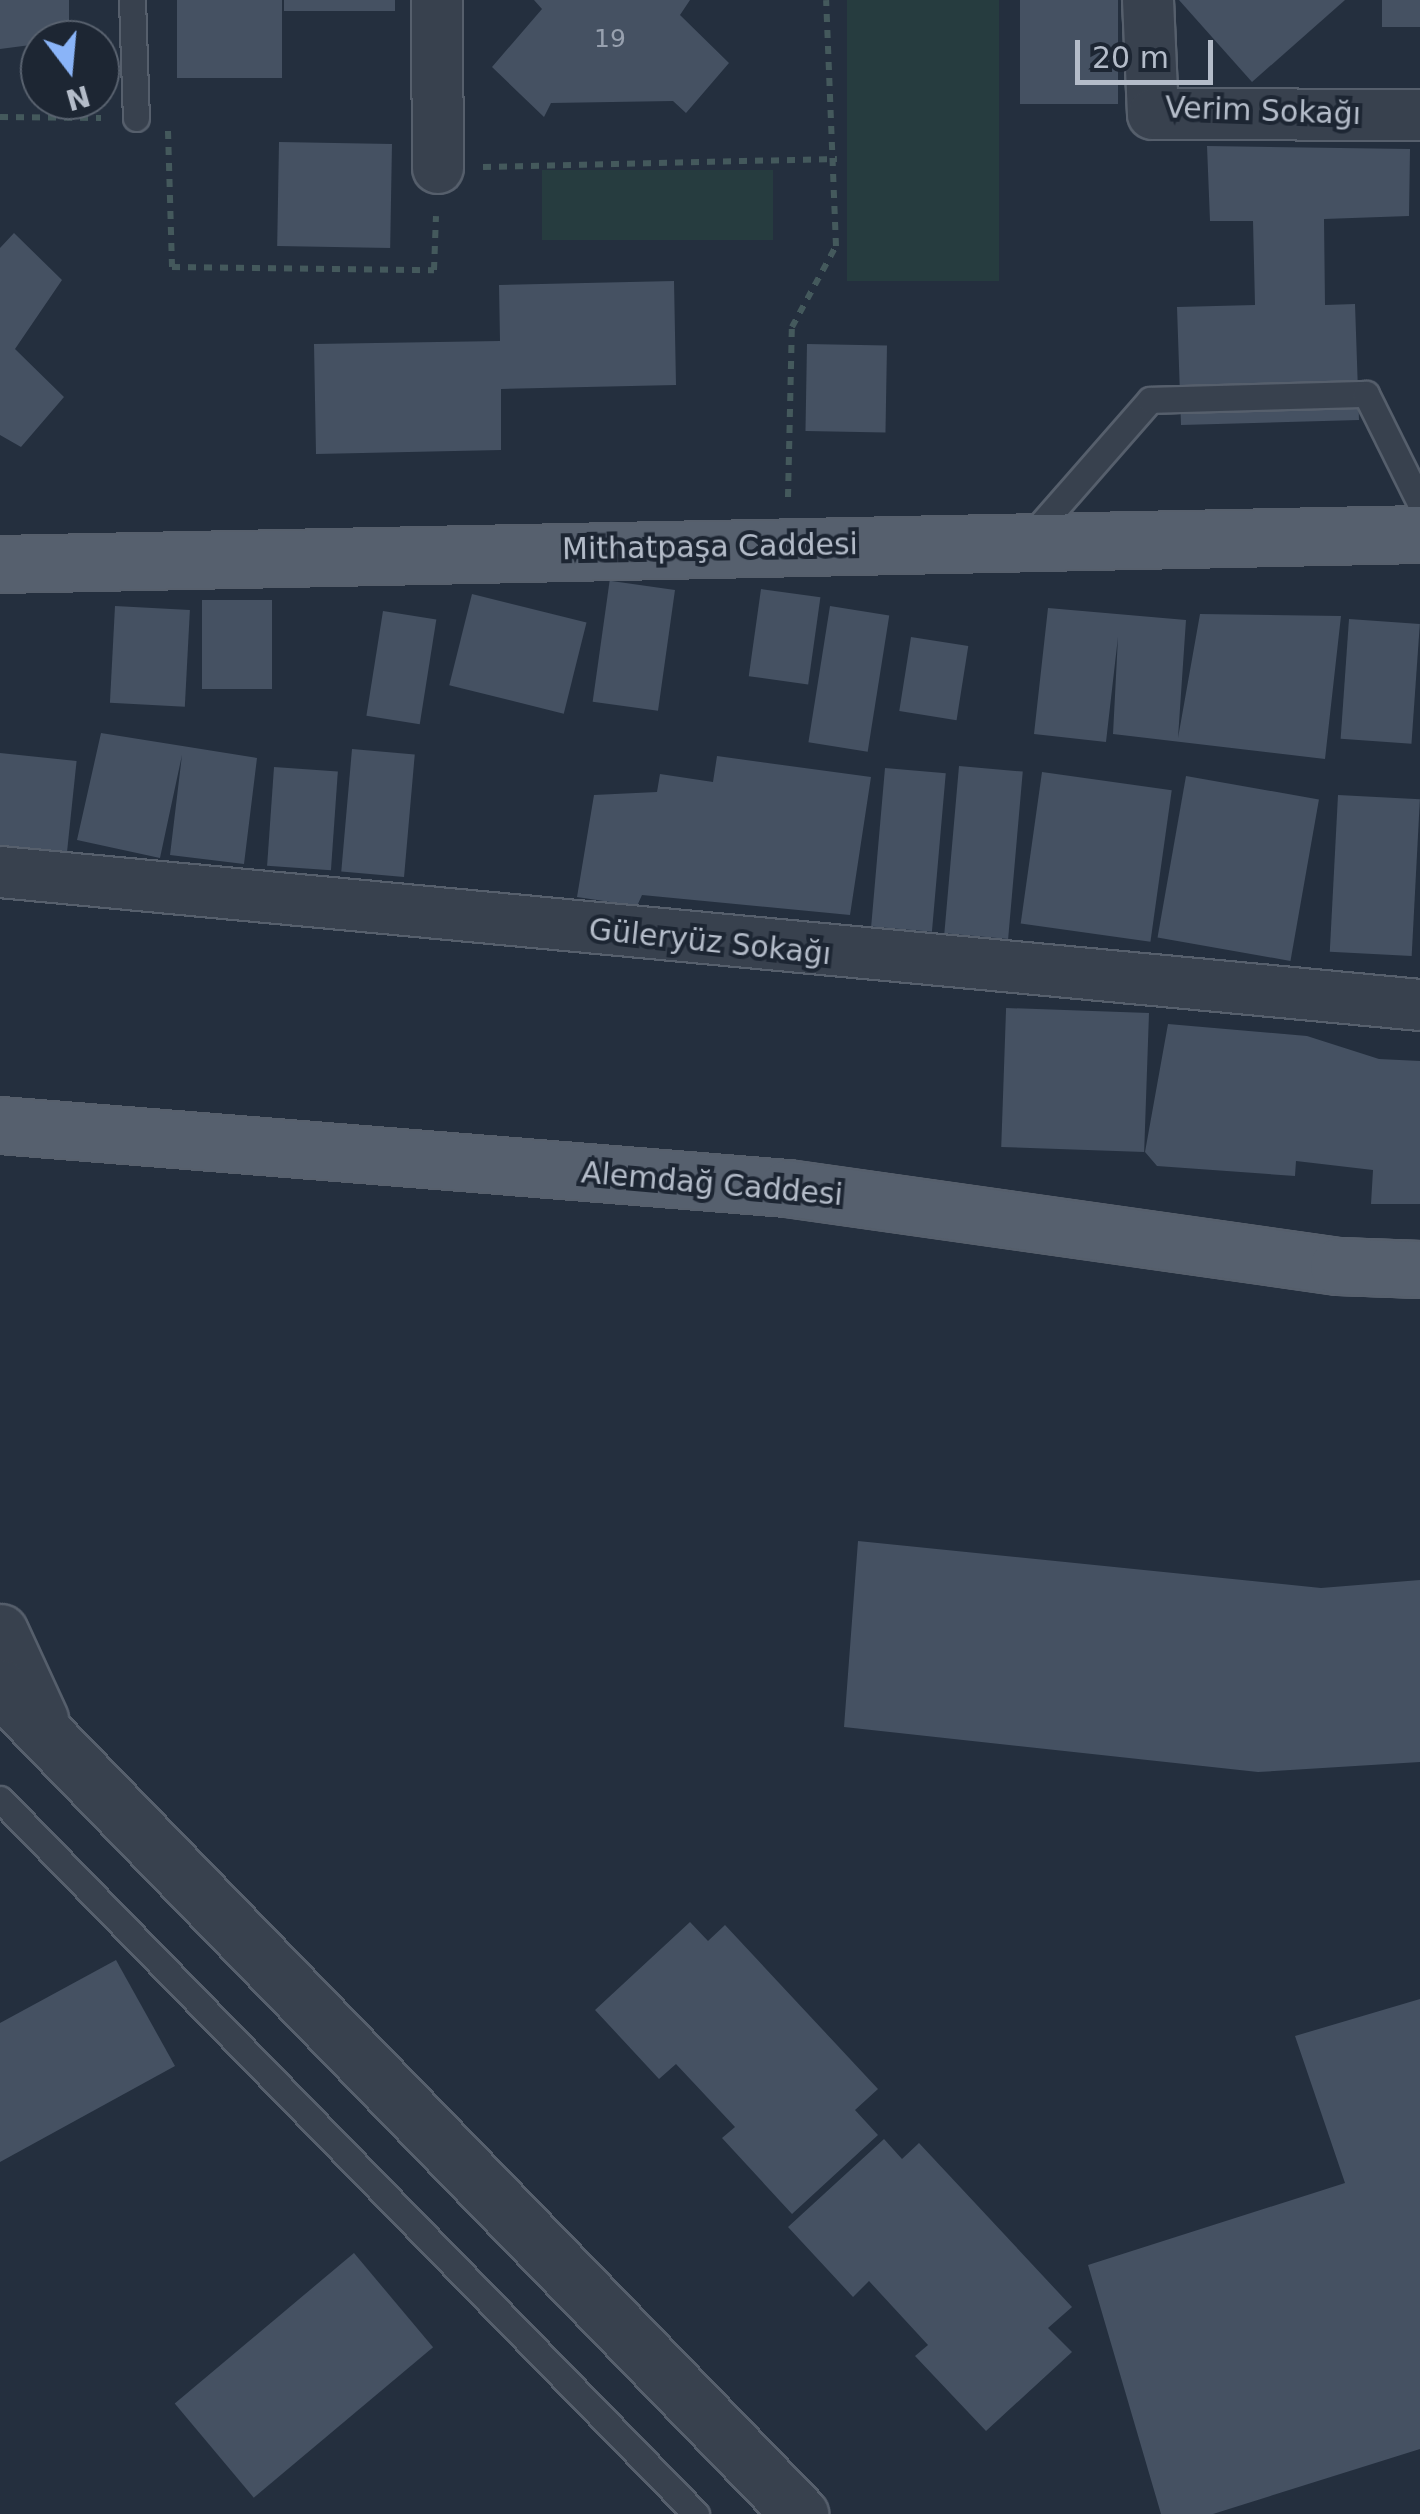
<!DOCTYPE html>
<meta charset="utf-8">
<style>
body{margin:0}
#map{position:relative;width:1420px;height:2514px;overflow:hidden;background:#242f3e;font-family:"DejaVu Sans",sans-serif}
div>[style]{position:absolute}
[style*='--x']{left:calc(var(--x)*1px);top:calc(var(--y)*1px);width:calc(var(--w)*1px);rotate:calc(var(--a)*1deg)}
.green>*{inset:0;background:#263c3f;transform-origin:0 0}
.building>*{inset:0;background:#455162;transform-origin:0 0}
.path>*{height:6px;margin-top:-3px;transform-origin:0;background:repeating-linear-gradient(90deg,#44595c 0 8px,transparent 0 16px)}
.roads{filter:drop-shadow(2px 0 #565f6c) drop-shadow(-2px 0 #565f6c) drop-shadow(0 2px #565f6c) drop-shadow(0 -2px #565f6c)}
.service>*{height:25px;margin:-12.5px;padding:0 12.5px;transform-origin:12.5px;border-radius:12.5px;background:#38414e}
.minor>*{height:50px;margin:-25px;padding:0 25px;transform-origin:25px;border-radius:25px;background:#38414e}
.tertiary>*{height:55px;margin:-27.5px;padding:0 27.5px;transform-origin:27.5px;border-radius:27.5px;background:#38414e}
.primary>*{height:55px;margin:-27.5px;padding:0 27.5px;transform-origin:27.5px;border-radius:27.5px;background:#56606e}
span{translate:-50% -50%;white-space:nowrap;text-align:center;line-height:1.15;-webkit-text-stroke:8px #1d2633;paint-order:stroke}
.number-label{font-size:25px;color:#98a1af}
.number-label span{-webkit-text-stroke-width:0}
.street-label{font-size:30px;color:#b4bcc9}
.north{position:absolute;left:20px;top:20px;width:100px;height:100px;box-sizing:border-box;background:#1d2633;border:2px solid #59626f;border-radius:50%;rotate:164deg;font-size:28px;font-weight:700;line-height:40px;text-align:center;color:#b4bcc9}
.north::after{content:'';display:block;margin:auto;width:35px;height:45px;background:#8ab4f8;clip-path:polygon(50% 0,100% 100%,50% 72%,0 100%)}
.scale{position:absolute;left:1075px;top:40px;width:138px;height:45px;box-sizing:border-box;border:5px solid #b4bcc9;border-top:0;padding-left:12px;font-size:30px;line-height:35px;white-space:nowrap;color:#b4bcc9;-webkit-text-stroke:8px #1d2633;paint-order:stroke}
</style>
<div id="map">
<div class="green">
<div style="left:847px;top:0;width:152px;height:281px"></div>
<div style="left:773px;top:170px;width:70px;height:231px;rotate:90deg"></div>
</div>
<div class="building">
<div style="clip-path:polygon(0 0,69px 0,69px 40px,0 49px)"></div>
<div style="left:177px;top:0;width:105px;height:78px"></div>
<div style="left:284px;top:0;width:111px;height:11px"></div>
<div style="clip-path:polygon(534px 0,690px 0,680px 15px,729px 63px,686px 113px,673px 101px,551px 103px,544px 117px,492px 67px,542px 9px)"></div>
<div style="left:1020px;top:0;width:98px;height:104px"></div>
<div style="clip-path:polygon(1179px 0,1345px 0,1252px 82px)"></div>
<div style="left:1382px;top:0;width:38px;height:27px"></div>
<div style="left:279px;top:142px;width:113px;height:104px;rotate:1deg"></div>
<div style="clip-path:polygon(1207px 146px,1410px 149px,1409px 216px,1324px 219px,1325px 305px,1355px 304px,1359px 420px,1181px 425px,1177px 307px,1255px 305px,1253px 221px,1210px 221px)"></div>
<div style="clip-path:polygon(14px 233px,62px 280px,15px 349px,64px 397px,21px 447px,0 435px,0 248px)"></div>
<div style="clip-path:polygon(674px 281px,676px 385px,501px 389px,501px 450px,316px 454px,314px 344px,500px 341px,499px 285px)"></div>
<div style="left:807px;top:344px;width:80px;height:87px;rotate:1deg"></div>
<div style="left:761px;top:589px;width:60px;height:88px;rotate:8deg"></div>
<div style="left:675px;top:590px;width:122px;height:66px;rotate:98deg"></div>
<div style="left:472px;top:594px;width:118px;height:94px;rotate:14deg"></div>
<div style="left:202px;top:600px;width:70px;height:89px"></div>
<div style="left:115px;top:606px;width:75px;height:97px;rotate:3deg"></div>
<div style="left:830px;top:606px;width:60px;height:138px;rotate:9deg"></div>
<div style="clip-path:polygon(1048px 608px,1186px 620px,1178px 738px,1200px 614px,1341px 616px,1325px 759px,1113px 734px,1118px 637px,1106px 742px,1034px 734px)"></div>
<div style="left:383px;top:611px;width:54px;height:106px;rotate:9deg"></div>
<div style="left:1349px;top:619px;width:71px;height:120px;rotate:4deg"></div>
<div style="left:911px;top:637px;width:58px;height:75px;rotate:9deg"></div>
<div style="clip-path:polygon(101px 733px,257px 758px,244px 864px,170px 855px,182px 755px,160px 858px,77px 840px)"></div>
<div style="left:352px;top:749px;width:63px;height:123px;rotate:5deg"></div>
<div style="left:0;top:753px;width:77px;height:97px;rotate:6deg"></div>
<div style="clip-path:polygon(717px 756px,871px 777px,850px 915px,642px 895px,637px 906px,577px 897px,594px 795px,657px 792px,660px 774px,713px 782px)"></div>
<div style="left:959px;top:766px;width:64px;height:168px;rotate:5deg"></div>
<div style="left:274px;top:767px;width:64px;height:99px;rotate:4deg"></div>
<div style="left:885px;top:768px;width:61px;height:159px;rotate:5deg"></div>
<div style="left:1042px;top:772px;width:131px;height:153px;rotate:8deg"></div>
<div style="left:1186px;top:776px;width:135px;height:164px;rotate:10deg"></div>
<div style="left:1338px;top:795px;width:82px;height:157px;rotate:3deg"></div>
<div style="left:1149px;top:1013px;width:139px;height:143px;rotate:92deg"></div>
<div style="clip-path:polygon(1168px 1024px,1307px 1036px,1379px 1059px,1420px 1061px,1420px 1204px,1371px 1204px,1373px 1170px,1296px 1161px,1295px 1176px,1157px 1166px,1145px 1152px)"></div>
<div style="clip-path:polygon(858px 1541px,1321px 1588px,1420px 1580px,1420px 1762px,1258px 1772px,844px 1727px)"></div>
<div style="clip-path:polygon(690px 1922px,708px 1941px,725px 1925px,878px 2089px,855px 2110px,878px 2135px,792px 2214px,722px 2138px,735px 2127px,676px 2064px,659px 2079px,595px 2010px)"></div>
<div style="clip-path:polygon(116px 1960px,175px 2066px,0 2162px,0 2023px)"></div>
<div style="clip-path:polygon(1420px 1999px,1420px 2449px,1213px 2514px,1161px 2514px,1088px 2265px,1345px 2183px,1295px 2036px)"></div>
<div style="clip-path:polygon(884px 2139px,902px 2159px,919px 2143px,1072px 2307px,1048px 2328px,1072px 2352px,986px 2431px,915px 2356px,928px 2345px,869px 2281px,853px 2297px,788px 2227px)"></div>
<div style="left:354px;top:2253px;width:123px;height:234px;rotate:50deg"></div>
</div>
<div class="path">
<div style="--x:0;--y:117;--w:101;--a:0.6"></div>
<div style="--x:168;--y:131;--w:136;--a:88.3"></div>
<div style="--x:172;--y:267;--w:262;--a:0.7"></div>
<div style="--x:434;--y:270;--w:54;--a:-87.9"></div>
<div style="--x:483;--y:167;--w:354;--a:-1.3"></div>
<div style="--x:788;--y:497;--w:170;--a:-88.7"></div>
<div style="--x:792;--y:327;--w:92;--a:-61.5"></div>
<div style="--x:836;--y:246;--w:246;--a:-92.3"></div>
</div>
<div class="roads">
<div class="service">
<div style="--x:132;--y:0;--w:118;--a:88.1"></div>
<div style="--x:1030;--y:537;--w:182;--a:-48.8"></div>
<div style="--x:1150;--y:400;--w:216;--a:-1.6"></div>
<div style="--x:1366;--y:394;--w:122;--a:63.6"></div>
<div style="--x:0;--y:1799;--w:998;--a:45.77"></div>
</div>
<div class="minor">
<div style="--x:437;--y:0;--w:168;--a:89.7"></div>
<div style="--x:1148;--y:0;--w:114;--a:87.5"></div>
<div style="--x:1153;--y:114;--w:267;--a:0.2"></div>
<div style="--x:0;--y:872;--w:1426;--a:5.35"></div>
</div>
<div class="tertiary">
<div style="--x:0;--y:1632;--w:96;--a:65.3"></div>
<div style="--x:0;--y:1687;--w:1151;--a:45.95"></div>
</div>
<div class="primary">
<div style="--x:0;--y:564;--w:1420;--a:-1.21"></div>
<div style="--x:0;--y:1125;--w:790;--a:4.58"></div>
<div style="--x:787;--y:1188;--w:556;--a:8.06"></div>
<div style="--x:1338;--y:1266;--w:82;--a:2.1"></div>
</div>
</div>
<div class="number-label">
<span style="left:610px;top:39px">19</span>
</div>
<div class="street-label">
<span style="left:1263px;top:111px;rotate:2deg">Verim Sokağı</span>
<span style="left:710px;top:547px;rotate:-1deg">Mithatpaşa Caddesi</span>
<span style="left:710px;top:942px;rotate:6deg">Güleryüz Sokağı</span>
<span style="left:712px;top:1184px;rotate:5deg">Alemdağ Caddesi</span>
</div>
<div class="north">N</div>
<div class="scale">20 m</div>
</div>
